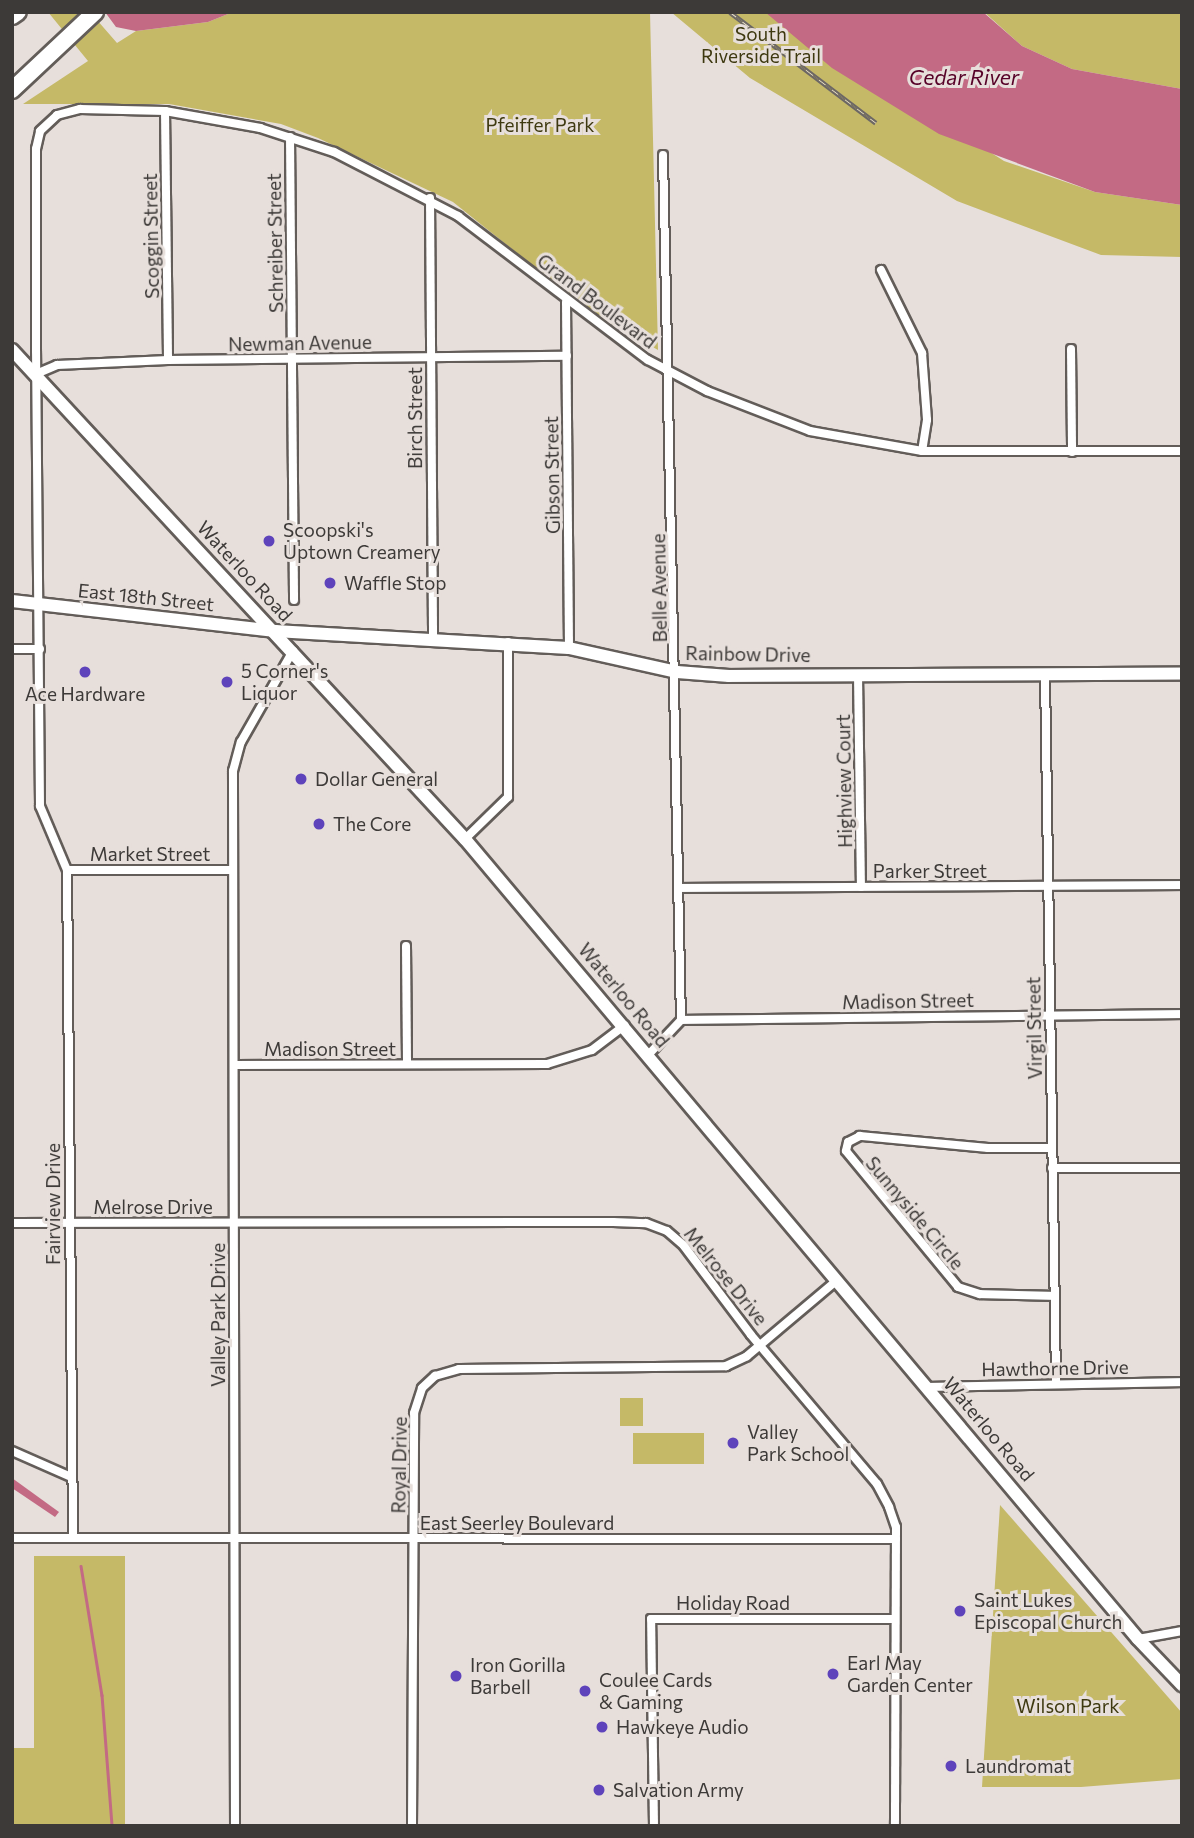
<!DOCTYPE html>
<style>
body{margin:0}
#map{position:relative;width:1194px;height:1838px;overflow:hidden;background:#e7dfdb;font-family:Commissioner,sans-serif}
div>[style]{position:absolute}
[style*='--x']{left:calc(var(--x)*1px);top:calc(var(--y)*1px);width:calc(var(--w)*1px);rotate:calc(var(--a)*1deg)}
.green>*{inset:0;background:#c5b967;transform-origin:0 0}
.water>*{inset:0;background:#c36a84}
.stream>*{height:2.5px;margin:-1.25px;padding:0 1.25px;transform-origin:1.25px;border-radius:1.25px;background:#c36a84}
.roads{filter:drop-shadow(2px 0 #635d59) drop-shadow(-2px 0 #635d59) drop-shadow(0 2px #635d59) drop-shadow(0 -2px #635d59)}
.minor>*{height:8px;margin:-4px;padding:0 4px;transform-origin:4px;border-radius:4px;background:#fff}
.secondary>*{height:12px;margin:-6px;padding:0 6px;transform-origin:6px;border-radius:6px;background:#fff}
.motorway>*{height:16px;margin:-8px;padding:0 8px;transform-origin:8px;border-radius:8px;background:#fff}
.rail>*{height:5px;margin-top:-2.5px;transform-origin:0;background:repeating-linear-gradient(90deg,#e7dfdb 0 8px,#6c6765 0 16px);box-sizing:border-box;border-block:2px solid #6c6765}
.dots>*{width:19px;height:19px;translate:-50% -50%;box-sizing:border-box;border:4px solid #e7dfdb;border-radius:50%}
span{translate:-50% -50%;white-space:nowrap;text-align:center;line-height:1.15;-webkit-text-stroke:6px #e7dfdb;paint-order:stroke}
.park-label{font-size:19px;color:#3e3910}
.street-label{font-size:19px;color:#3d3a38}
.poi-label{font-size:19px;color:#3d3a38}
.left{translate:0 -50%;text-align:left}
.water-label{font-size:21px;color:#570228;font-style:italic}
.frame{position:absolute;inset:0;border:14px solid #3d3a38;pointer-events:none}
</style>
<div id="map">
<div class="green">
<div style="clip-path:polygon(48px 12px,90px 12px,117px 43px,136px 31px,208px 22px,233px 12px,650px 12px,658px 350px,591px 312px,453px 202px,318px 138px,281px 124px,169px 104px,23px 104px,88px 61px)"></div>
<div style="clip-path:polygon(671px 12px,771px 12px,1004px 161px,1095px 192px,1182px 205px,1182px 257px,1101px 255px,957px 201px,750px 78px)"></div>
<div style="clip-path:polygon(984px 12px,1182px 12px,1182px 89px,1072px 69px,1022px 46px)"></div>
<div style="left:620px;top:1398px;width:23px;height:28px"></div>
<div style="left:633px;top:1433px;width:71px;height:31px"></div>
<div style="clip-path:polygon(1000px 1505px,1182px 1713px,1182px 1779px,1081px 1787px,982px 1787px)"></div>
<div style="clip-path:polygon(34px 1556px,125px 1556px,125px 1826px,12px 1826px,12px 1748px,34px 1748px)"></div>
</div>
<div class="water">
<div style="clip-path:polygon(105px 12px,138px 14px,233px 12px,208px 22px,136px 31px,116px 27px)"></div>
<div style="clip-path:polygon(765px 12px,983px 12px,1022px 46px,1072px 69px,1182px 89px,1182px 205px,1095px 192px,939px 134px,832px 68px)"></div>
<div style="clip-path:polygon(12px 1478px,59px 1512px,55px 1517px,12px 1488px)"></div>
</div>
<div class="stream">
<div style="--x:81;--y:1566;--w:131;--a:80.8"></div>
<div style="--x:102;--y:1695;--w:131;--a:85.6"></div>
</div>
<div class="roads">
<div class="minor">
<div style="--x:165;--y:111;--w:249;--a:89.3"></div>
<div style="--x:290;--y:137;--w:463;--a:89.5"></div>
<div style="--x:663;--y:155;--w:865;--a:88.81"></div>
<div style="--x:430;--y:198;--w:441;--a:89.6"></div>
<div style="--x:881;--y:270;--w:93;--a:63.7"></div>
<div style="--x:922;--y:353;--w:67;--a:85.7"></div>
<div style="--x:927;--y:420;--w:31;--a:99"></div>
<div style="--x:566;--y:302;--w:346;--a:89.5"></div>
<div style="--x:1071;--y:349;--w:103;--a:89.4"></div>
<div style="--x:36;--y:374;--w:23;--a:-23"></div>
<div style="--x:57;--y:365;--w:111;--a:-2.6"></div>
<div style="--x:168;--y:360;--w:399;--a:-0.6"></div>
<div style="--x:12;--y:649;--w:28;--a:0"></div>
<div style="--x:1045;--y:674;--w:708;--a:89.11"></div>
<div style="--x:858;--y:675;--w:212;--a:89.2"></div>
<div style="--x:465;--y:839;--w:60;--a:-44.3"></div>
<div style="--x:508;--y:797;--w:155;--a:-90"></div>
<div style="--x:67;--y:870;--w:166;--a:0"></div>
<div style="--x:679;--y:888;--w:503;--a:-0.34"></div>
<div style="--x:406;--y:946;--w:118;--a:89.5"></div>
<div style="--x:649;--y:1054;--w:47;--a:-46.7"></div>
<div style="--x:681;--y:1020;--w:501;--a:-0.69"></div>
<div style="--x:234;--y:1065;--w:313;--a:-0.2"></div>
<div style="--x:547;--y:1064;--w:47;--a:-17.3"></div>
<div style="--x:592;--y:1050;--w:41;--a:-37.1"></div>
<div style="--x:1052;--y:1148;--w:64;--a:180"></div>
<div style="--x:988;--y:1148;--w:129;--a:-174.6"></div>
<div style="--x:860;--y:1136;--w:13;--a:153"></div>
<div style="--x:848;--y:1142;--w:9;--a:103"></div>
<div style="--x:846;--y:1151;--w:176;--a:50.5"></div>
<div style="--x:958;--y:1287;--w:23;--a:18"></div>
<div style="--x:980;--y:1294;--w:74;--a:1.5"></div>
<div style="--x:1052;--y:1168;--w:130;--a:0"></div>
<div style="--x:12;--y:1223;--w:601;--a:-0.1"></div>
<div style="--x:613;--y:1222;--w:33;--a:2"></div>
<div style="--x:646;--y:1223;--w:22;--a:21"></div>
<div style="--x:667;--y:1231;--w:23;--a:41"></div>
<div style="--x:684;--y:1246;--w:111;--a:53"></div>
<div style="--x:751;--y:1335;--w:195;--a:49.8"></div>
<div style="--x:877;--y:1484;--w:26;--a:62"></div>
<div style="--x:889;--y:1507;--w:21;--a:71"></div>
<div style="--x:896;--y:1527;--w:299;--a:90.2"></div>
<div style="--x:930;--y:1387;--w:252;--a:-1.1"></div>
<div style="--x:12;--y:1451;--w:64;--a:23.8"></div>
<div style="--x:12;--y:1538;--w:884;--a:0.06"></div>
<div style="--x:73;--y:1538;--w:668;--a:-90.51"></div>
<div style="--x:67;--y:870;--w:69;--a:-112.9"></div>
<div style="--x:40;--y:806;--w:455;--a:-90.5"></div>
<div style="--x:36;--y:351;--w:202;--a:-90"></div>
<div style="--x:36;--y:149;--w:18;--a:-77"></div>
<div style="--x:40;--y:131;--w:23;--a:-43"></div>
<div style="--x:57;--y:115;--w:24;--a:-15"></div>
<div style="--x:80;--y:109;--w:85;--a:1.3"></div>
<div style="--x:165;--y:111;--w:97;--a:10.1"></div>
<div style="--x:260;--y:128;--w:78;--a:18"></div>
<div style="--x:334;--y:152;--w:140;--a:27.3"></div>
<div style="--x:458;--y:216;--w:238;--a:37.2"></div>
<div style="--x:648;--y:360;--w:67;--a:27.7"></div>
<div style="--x:707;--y:391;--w:110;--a:21.2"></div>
<div style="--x:810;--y:431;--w:114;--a:10.1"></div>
<div style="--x:922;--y:451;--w:260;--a:0"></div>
<div style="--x:1138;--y:1639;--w:45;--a:-10.3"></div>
<div style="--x:235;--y:1826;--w:1055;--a:-90.11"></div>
<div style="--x:233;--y:771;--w:30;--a:-75"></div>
<div style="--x:241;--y:742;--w:105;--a:-60.3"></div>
<div style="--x:412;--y:1826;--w:413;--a:-89.7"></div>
<div style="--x:414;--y:1413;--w:26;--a:-72"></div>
<div style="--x:422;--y:1388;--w:18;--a:-43"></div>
<div style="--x:435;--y:1376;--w:25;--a:-16"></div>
<div style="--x:459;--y:1369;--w:267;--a:-0.6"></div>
<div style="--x:726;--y:1366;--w:23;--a:-25"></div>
<div style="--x:747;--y:1356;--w:116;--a:-40.1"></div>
<div style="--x:654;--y:1826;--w:207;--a:-90.8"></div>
<div style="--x:651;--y:1619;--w:244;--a:0"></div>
</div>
<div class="secondary">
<div style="--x:12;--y:350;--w:667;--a:47.19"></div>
<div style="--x:465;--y:839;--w:1045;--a:49.93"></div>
<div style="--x:1138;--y:1639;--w:64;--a:46.3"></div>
<div style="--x:12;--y:601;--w:265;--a:6.5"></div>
<div style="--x:275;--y:631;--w:294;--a:3.3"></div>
<div style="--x:569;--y:648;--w:111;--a:12.5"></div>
<div style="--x:677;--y:672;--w:52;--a:4.4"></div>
<div style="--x:729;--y:676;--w:453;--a:-0.3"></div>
</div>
<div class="motorway">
<div style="--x:12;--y:16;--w:7;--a:-34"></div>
<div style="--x:12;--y:90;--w:114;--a:-43.2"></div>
</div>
</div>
<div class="rail">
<div style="--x:730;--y:12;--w:183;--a:37.2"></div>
</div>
<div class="dots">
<div style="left:269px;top:541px;background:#5e43bb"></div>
<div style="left:330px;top:583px;background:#5e43bb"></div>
<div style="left:85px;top:672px;background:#5e43bb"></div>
<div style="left:227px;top:682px;background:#5e43bb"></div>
<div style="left:301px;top:779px;background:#5e43bb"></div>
<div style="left:319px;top:824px;background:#5e43bb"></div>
<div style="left:733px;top:1443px;background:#5e43bb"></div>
<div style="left:960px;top:1611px;background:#5e43bb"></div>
<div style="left:833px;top:1674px;background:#5e43bb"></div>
<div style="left:456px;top:1676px;background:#5e43bb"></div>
<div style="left:585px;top:1691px;background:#5e43bb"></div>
<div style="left:602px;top:1727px;background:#5e43bb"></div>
<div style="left:951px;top:1766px;background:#5e43bb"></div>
<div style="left:599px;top:1790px;background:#5e43bb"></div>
</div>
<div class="park-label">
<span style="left:761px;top:45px">South<br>Riverside Trail</span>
<span style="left:540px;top:125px">Pfeiffer Park</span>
<span style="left:1068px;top:1706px">Wilson Park</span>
</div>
<div class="street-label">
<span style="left:151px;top:236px;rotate:-91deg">Scoggin Street</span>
<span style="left:275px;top:243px;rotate:-91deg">Schreiber Street</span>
<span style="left:597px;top:301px;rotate:37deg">Grand Boulevard</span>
<span style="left:300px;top:343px;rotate:-1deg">Newman Avenue</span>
<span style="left:415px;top:418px;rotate:-90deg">Birch Street</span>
<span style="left:552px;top:475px;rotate:-91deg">Gibson Street</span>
<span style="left:245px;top:571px;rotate:47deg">Waterloo Road</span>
<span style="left:659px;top:588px;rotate:-91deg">Belle Avenue</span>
<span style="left:146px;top:597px;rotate:6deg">East 18th Street</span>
<span style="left:748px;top:654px;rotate:1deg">Rainbow Drive</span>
<span style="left:844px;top:781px;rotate:-91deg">Highview Court</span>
<span style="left:150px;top:854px">Market Street</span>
<span style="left:930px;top:871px">Parker Street</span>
<span style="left:624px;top:995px;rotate:50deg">Waterloo Road</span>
<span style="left:908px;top:1001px;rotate:-1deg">Madison Street</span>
<span style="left:1034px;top:1028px;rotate:-91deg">Virgil Street</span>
<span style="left:330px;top:1049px">Madison Street</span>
<span style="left:53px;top:1204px;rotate:-90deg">Fairview Drive</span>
<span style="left:153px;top:1207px">Melrose Drive</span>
<span style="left:915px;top:1213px;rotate:50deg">Sunnyside Circle</span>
<span style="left:726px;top:1276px;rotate:51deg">Melrose Drive</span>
<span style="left:218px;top:1315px;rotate:-90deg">Valley Park Drive</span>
<span style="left:1055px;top:1368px;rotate:-1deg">Hawthorne Drive</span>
<span style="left:989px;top:1429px;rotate:50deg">Waterloo Road</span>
<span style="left:399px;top:1465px;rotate:-89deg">Royal Drive</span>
<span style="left:517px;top:1523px">East Seerley Boulevard</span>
<span style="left:733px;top:1603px">Holiday Road</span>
</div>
<div class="poi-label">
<span class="left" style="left:283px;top:541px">Scoopski's<br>Uptown Creamery</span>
<span class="left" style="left:344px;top:583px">Waffle Stop</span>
<span class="left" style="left:241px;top:682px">5 Corner's<br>Liquor</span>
<span style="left:85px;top:694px">Ace Hardware</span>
<span class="left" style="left:315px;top:779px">Dollar General</span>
<span class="left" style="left:333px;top:824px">The Core</span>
<span class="left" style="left:747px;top:1443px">Valley<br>Park School</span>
<span class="left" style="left:974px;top:1611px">Saint Lukes<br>Episcopal Church</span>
<span class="left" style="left:847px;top:1674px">Earl May<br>Garden Center</span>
<span class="left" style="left:470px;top:1676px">Iron Gorilla<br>Barbell</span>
<span class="left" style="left:599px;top:1691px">Coulee Cards<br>&amp; Gaming</span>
<span class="left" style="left:616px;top:1727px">Hawkeye Audio</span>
<span class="left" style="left:965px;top:1766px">Laundromat</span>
<span class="left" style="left:613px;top:1790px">Salvation Army</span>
</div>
<div class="water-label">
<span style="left:964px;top:77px">Cedar River</span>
</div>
<div class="frame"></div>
</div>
